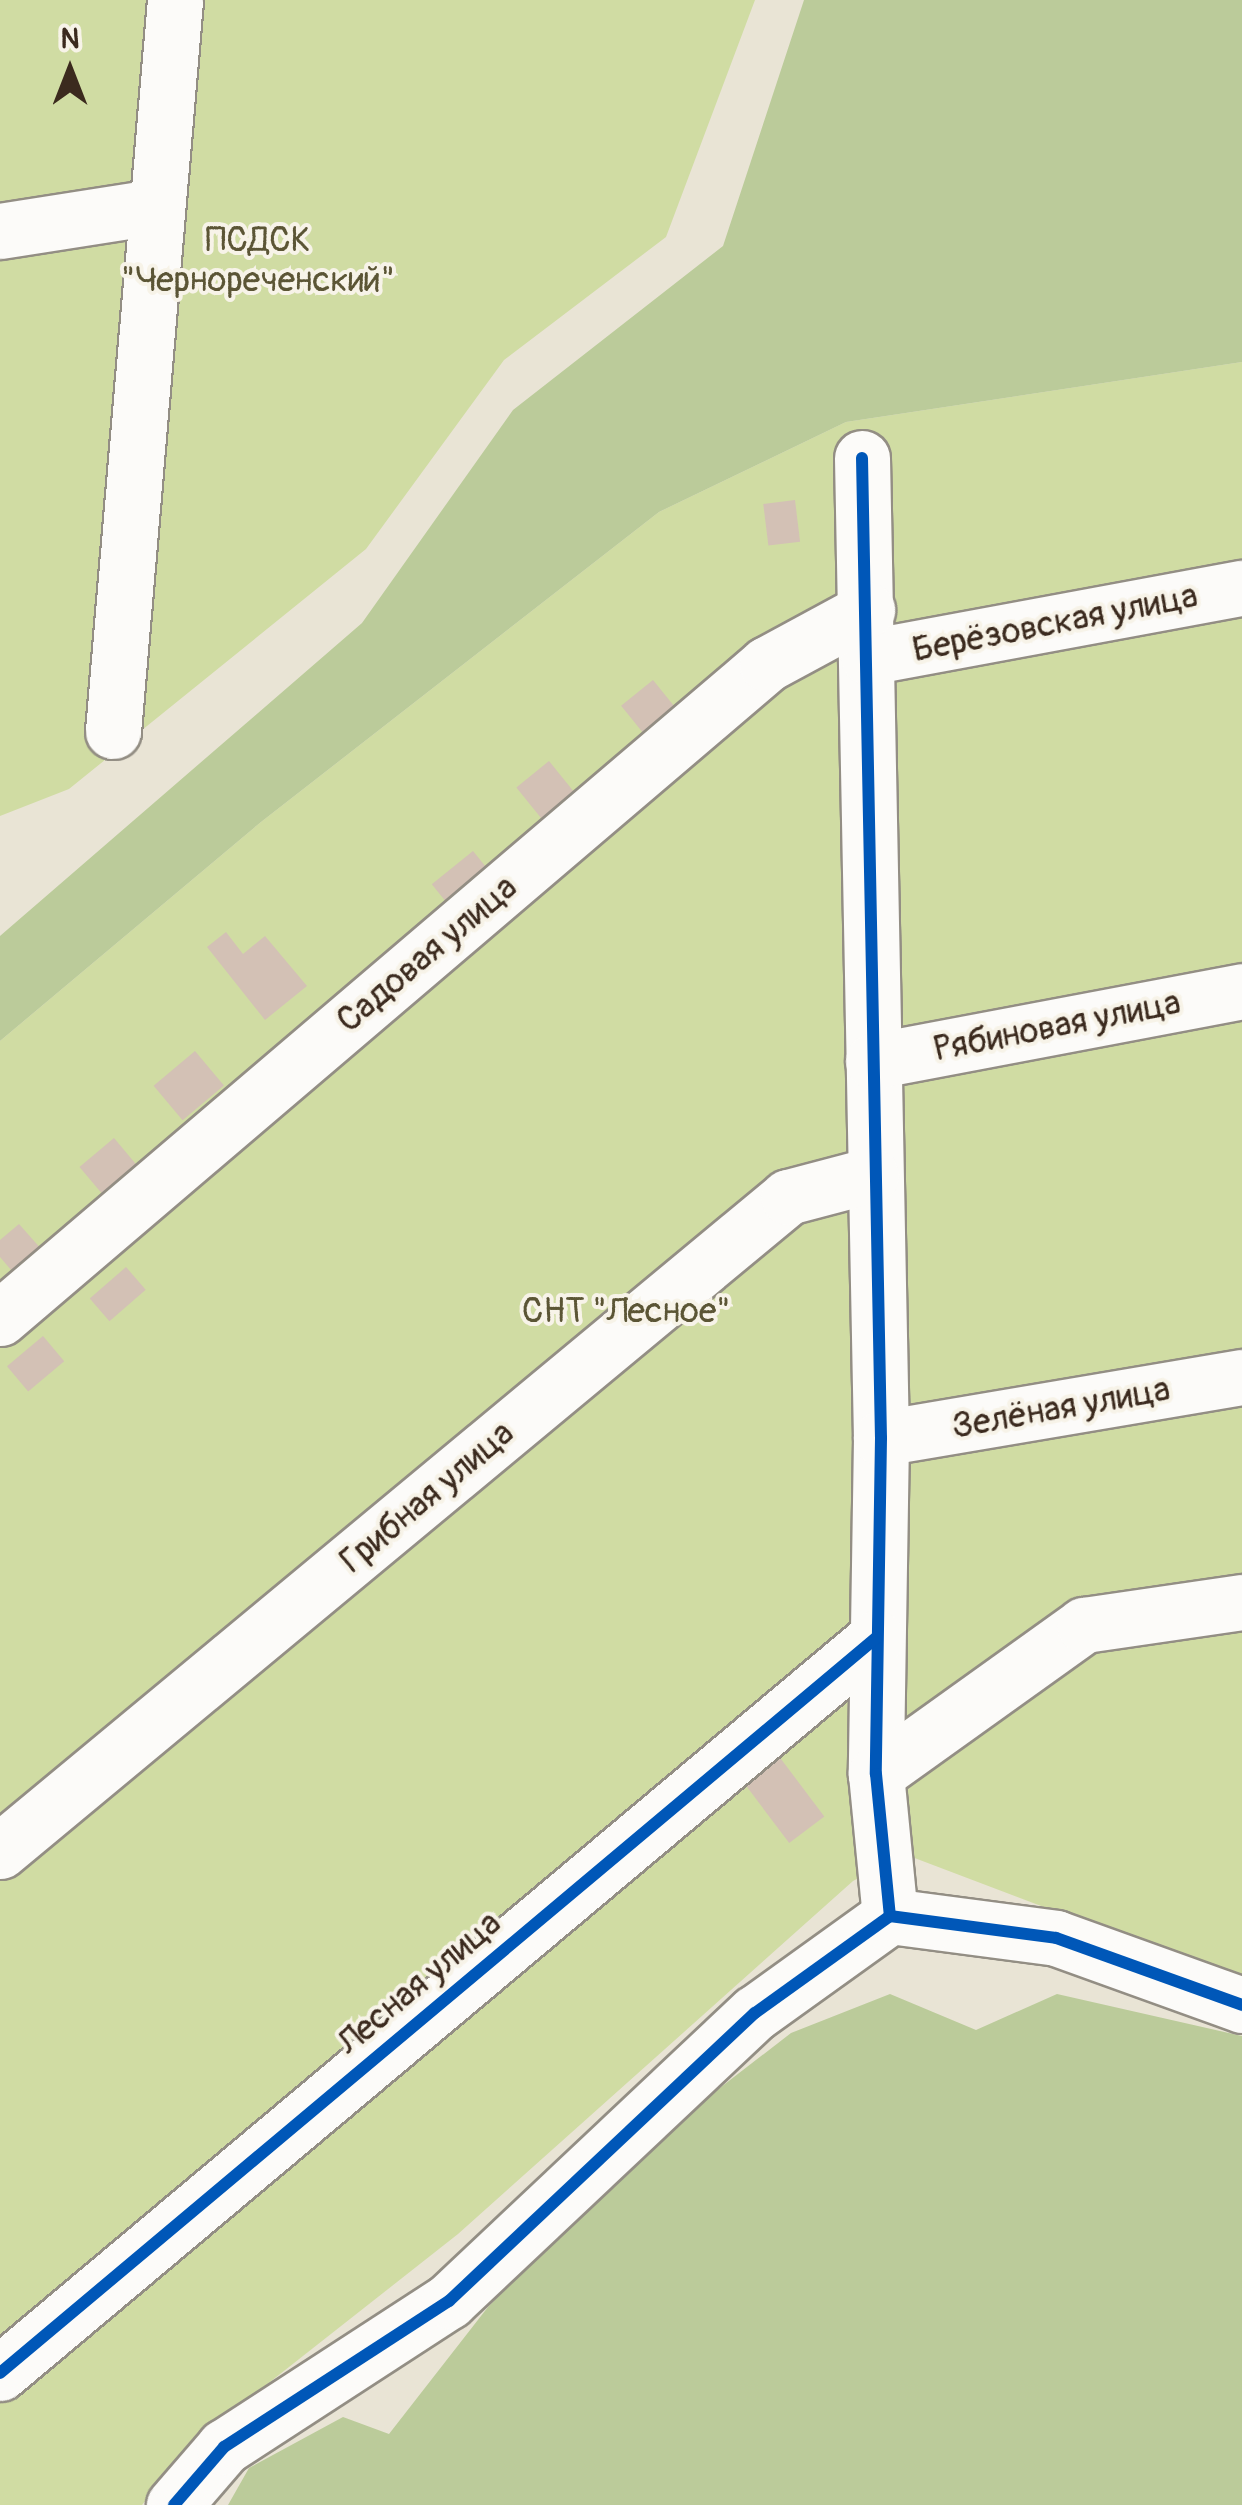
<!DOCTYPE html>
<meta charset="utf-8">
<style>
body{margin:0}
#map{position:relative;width:1242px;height:2505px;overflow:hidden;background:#e9e4d5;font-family:Pangolin,sans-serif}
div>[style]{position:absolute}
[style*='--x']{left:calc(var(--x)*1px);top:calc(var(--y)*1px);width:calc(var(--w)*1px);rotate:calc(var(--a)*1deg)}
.green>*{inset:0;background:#d0dca3}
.forest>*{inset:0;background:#bbcb9a}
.building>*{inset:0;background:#d3c1b5;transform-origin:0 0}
.roads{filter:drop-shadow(2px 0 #938e84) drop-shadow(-2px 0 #938e84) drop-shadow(0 2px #938e84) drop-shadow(0 -2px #938e84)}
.minor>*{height:55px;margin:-27.5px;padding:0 27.5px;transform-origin:27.5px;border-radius:27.5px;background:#fcfbf9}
.cycleway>*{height:12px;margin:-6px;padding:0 6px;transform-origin:6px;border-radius:6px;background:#0057b8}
span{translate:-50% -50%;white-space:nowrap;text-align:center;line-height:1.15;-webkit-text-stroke:8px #f7f3e8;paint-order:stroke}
.park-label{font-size:35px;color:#5b5535}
.street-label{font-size:35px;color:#3b2a1e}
.north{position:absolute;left:20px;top:20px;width:100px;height:100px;-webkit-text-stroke:8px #f7f3e8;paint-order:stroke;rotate:0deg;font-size:28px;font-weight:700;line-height:40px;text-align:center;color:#3b2a1e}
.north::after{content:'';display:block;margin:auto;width:35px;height:45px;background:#3b2a1e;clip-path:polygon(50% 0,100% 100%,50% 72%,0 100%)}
</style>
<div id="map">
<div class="green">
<div style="clip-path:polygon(0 0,755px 0,666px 237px,504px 360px,366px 549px,69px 789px,0 816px)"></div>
<div style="clip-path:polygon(1242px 362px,1242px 1982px,904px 1854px,853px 1881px,458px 2234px,190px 2445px,142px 2505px,0 2505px,0 1041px,261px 822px,659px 512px,846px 422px)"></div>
</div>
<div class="forest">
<div style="clip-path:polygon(804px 0,1242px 0,1242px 362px,846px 422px,659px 512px,261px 822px,0 1041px,0 936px,362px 623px,513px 410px,723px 246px)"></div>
<div style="clip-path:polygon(890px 1994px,976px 2030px,1057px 1994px,1242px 2036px,1242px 2505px,228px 2505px,249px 2468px,343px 2417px,389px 2434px,488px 2307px,628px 2159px,791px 2033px)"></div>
</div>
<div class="building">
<div style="left:795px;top:500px;width:42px;height:32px;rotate:83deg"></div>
<div style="left:653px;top:680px;width:45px;height:41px;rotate:51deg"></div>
<div style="left:549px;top:761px;width:54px;height:42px;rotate:51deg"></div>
<div style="left:473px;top:851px;width:36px;height:53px;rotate:51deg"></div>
<div style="clip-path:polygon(226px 932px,243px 954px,265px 936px,307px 986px,265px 1020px,207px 947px)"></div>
<div style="left:195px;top:1051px;width:45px;height:54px;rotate:50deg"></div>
<div style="left:114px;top:1138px;width:43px;height:45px;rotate:50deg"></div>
<div style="clip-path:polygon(19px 1224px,51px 1260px,23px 1284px,0 1257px,0 1240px)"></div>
<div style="left:126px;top:1267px;width:30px;height:48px;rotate:49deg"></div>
<div style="left:43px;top:1336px;width:33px;height:47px;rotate:50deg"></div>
<div style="left:778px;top:1755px;width:77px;height:44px;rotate:53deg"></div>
</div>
<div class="roads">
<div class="minor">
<div style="--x:0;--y:231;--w:155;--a:-8.9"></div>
<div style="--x:862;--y:458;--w:980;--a:88.89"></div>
<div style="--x:881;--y:1438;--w:336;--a:90.9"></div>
<div style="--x:876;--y:1774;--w:143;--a:84.4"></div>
<div style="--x:868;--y:657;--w:380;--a:-10.5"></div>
<div style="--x:113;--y:731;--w:734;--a:-85.15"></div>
<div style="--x:873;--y:1061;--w:376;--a:-10.7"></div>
<div style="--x:0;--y:1318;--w:1008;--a:-40.45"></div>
<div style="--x:767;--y:664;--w:114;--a:-28.4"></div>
<div style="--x:881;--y:1438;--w:366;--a:-9.6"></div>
<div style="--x:876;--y:1774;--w:256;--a:-35.6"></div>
<div style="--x:1084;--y:1625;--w:160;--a:-8.3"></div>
<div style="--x:0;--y:1851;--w:1024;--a:-39.69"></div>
<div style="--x:788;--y:1197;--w:86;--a:-14.8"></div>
<div style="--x:0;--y:2373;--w:1144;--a:-40"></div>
<div style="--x:174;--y:2505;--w:77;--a:-49.2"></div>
<div style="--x:224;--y:2447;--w:268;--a:-33"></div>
<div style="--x:449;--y:2301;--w:420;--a:-43.3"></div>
<div style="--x:755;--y:2013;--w:166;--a:-35.7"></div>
<div style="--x:890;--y:1916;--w:167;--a:7.5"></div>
<div style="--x:1056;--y:1938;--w:198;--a:19.8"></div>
</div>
</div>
<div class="cycleway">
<div style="--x:862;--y:458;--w:980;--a:88.89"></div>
<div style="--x:881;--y:1438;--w:336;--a:90.9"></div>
<div style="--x:876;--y:1774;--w:143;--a:84.4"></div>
<div style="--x:0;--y:2373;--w:1144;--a:-40"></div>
<div style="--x:174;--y:2505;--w:77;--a:-49.2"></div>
<div style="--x:224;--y:2447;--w:268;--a:-33"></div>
<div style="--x:449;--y:2301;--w:420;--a:-43.3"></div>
<div style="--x:755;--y:2013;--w:166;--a:-35.7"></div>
<div style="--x:890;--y:1916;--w:167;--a:7.5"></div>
<div style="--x:1056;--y:1938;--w:198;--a:19.8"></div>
</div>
<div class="park-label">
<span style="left:258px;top:260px">ПСДСК<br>"Чернореченский"</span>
<span style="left:626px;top:1311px">СНТ "Лесное"</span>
</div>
<div class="street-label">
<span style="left:1055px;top:623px;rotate:-11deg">Берёзовская улица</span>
<span style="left:427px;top:954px;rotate:-40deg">Садовая улица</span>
<span style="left:1057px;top:1026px;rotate:-11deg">Рябиновая улица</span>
<span style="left:1061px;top:1408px;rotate:-10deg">Зелёная улица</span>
<span style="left:427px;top:1497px;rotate:-40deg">Грибная улица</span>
<span style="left:419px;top:1983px;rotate:-40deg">Лесная улица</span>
</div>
<div class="north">N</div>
</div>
